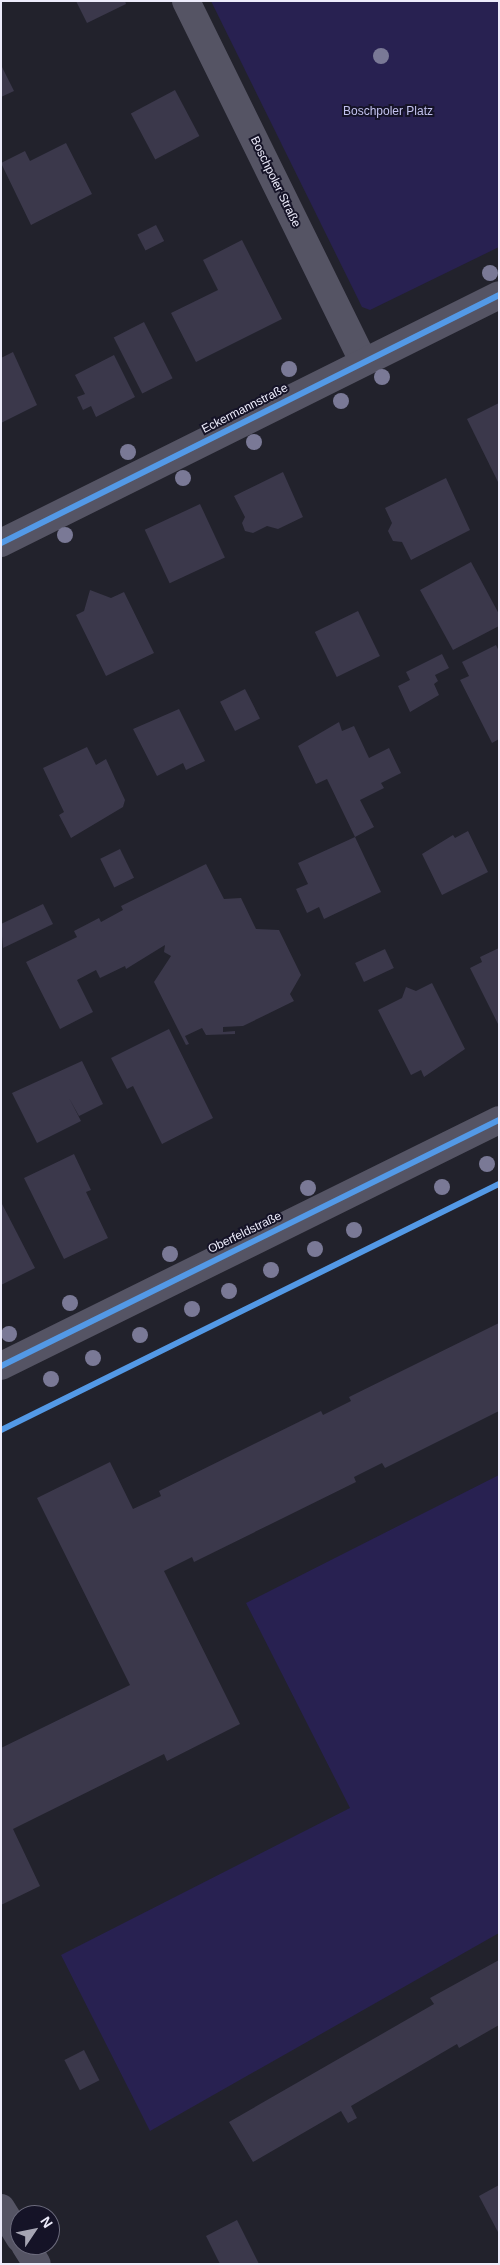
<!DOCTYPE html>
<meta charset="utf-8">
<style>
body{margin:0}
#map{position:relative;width:500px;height:2265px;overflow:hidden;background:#22222c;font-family:Arial,sans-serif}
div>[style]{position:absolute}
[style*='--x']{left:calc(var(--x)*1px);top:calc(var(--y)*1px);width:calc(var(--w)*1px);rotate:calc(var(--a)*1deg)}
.green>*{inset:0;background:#282151}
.building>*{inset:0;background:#3b384b;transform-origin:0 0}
.minor>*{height:28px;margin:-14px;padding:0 14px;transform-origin:14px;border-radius:14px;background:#555464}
.tertiary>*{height:28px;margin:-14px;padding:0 14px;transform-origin:14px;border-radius:14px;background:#555464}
.cycleway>*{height:6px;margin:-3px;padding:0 3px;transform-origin:3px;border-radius:3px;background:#5399e6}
.trees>*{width:16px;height:16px;margin:-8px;border-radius:50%;background:#7a7996}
span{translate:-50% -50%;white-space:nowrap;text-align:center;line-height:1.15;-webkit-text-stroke:4px #151327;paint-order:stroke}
.park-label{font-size:12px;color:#c2c1ed}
.street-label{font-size:12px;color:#edecfb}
.frame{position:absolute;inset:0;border:2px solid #edecfb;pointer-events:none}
.north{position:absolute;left:10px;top:2205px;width:50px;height:50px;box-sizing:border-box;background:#151327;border:1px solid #6b6a7c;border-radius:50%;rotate:56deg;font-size:14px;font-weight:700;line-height:20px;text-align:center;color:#edecfb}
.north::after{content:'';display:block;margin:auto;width:18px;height:22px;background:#a6a5b3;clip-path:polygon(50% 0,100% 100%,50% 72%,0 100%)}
</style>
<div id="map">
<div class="green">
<div style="clip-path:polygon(211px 1px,499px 1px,499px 247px,370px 310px,362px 307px)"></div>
<div style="clip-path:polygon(499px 1475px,499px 1933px,150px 2131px,61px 1955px,350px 1808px,246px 1603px)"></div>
</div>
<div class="building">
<div style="clip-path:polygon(76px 1px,125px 1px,126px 4px,87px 23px)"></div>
<div style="clip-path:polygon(1px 65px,14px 91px,1px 97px)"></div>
<div style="left:175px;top:90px;width:52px;height:50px;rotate:62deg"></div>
<div style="clip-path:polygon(66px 143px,92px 194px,31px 225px,1px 163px,25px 151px,30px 161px)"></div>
<div style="left:156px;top:225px;width:18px;height:21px;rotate:63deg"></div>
<div style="clip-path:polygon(242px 240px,282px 319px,196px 362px,171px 313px,218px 290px,203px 260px)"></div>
<div style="left:144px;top:322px;width:63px;height:34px;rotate:63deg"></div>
<div style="clip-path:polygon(13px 352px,37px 405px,1px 423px,1px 358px)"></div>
<div style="clip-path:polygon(114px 355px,135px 397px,96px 417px,91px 406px,83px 410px,77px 397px,85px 394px,75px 375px)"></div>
<div style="clip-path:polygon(499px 403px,499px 484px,467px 419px)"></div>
<div style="clip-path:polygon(283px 472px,303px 517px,278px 529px,267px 526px,253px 533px,245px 531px,242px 523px,245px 517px,234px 496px)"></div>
<div style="clip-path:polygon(446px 478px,470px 530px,411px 560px,402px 542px,393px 541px,388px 531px,392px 523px,385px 508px)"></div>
<div style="left:200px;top:504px;width:59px;height:61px;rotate:65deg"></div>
<div style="clip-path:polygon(471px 562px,499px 614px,499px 626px,453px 650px,420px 590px)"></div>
<div style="clip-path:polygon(90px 590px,111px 598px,124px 592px,154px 653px,106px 676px,76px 615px,84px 611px)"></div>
<div style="left:358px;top:611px;width:50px;height:48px;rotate:64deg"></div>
<div style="clip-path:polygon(496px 645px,499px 651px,499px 739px,492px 743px,460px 680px,469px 676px,462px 662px)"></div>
<div style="clip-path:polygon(442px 654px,449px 668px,435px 675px,438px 681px,434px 684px,439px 695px,410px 712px,398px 686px,410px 680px,406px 672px)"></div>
<div style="left:245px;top:689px;width:33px;height:28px;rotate:63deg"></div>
<div style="clip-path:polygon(179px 709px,205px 761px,186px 770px,183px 763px,157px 776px,133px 729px)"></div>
<div style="clip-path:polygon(339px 722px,342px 731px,354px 726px,369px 758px,389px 748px,401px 773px,381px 783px,384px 788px,360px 800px,374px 827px,355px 837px,327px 779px,316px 784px,298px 746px)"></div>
<div style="clip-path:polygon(87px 747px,96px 765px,106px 759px,125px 800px,123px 807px,71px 838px,59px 815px,64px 812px,43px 768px)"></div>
<div style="clip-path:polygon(468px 831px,488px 872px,442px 895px,422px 854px,453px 835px,455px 838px)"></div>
<div style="clip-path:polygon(355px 837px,381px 892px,324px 919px,319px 907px,307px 913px,296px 889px,308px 884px,298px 863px)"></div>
<div style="left:120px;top:849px;width:32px;height:22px;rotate:64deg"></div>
<div style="clip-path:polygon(206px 864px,224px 899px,241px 898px,256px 929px,279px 930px,301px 975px,290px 994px,294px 1001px,243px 1026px,223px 1027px,223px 1032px,235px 1031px,235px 1034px,206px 1035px,202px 1028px,185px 1036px,189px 1044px,186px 1045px,154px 982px,171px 956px,164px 952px,165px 945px,126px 969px,125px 966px,100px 978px,96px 970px,77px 980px,93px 1012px,60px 1029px,26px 962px,77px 937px,74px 931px,99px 918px,101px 922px,123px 910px,121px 906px)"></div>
<div style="clip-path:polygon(43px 904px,53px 924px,3px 948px,1px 924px)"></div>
<div style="clip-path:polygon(499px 948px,499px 1026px,470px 968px,482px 962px,480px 957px)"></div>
<div style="left:385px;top:949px;width:21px;height:33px;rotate:65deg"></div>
<div style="clip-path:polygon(432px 983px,465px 1049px,424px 1077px,421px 1070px,411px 1075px,378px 1010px,402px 998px,406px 987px,416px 991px)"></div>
<div style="clip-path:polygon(169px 1029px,213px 1118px,162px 1144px,133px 1086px,127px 1089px,111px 1058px)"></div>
<div style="clip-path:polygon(82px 1061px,103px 1104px,79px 1116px,69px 1098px,81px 1121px,37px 1143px,12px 1093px)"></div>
<div style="clip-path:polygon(74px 1154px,91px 1190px,86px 1192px,108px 1238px,64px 1259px,24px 1178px)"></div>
<div style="clip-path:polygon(1px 1202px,35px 1268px,1px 1285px)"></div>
<div style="clip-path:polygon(499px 1323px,499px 1411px,385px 1468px,382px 1463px,354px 1477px,356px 1482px,194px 1562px,192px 1557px,164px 1571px,240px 1724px,167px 1761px,164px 1754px,13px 1829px,40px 1886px,1px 1905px,1px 1748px,130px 1685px,37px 1498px,110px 1462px,133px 1509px,161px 1496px,159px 1491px,321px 1411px,323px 1415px,351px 1401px,349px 1397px)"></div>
<div style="clip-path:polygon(499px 1960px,499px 2025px,459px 2048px,457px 2044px,351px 2106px,357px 2118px,348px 2123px,341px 2111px,253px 2162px,229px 2122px,434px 2004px,430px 1998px)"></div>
<div style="left:84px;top:2050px;width:34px;height:22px;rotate:63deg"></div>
<div style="clip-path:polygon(499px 2185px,499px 2234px,479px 2196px)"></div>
<div style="clip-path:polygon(237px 2220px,259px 2264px,220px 2264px,206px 2236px)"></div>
</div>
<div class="minor">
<div style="--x:186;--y:1;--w:402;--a:63.8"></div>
<div style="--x:1;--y:543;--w:556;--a:-26.47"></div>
<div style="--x:1;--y:2208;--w:36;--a:58"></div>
<div style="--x:25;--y:2245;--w:22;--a:58"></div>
</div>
<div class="tertiary">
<div style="--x:1;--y:1366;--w:555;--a:-26.29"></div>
</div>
<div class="cycleway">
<div style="--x:1;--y:543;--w:556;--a:-26.47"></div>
<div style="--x:1;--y:1366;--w:555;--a:-26.29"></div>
<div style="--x:1;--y:1430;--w:555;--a:-26.29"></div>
</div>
<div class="trees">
<div style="left:381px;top:56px"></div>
<div style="left:490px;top:273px"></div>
<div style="left:289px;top:369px"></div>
<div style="left:382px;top:377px"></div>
<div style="left:341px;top:401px"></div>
<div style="left:254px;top:442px"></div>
<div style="left:128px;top:452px"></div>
<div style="left:183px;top:478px"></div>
<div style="left:65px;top:535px"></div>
<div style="left:487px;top:1164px"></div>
<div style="left:442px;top:1187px"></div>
<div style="left:308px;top:1188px"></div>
<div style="left:354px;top:1230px"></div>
<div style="left:315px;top:1249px"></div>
<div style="left:170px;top:1254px"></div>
<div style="left:271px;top:1270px"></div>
<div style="left:229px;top:1291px"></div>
<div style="left:70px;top:1303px"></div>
<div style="left:192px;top:1309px"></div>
<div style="left:9px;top:1334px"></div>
<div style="left:140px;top:1335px"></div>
<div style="left:93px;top:1358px"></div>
<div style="left:51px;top:1379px"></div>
</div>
<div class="park-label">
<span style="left:388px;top:112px">Boschpoler Platz</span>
</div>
<div class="street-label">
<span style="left:275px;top:182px;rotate:64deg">Boschpoler Straße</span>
<span style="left:245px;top:409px;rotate:-27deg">Eckermannstraße</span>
<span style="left:245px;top:1233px;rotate:-26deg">Oberfeldstraße</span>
</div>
<div class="frame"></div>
<div class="north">N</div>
</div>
